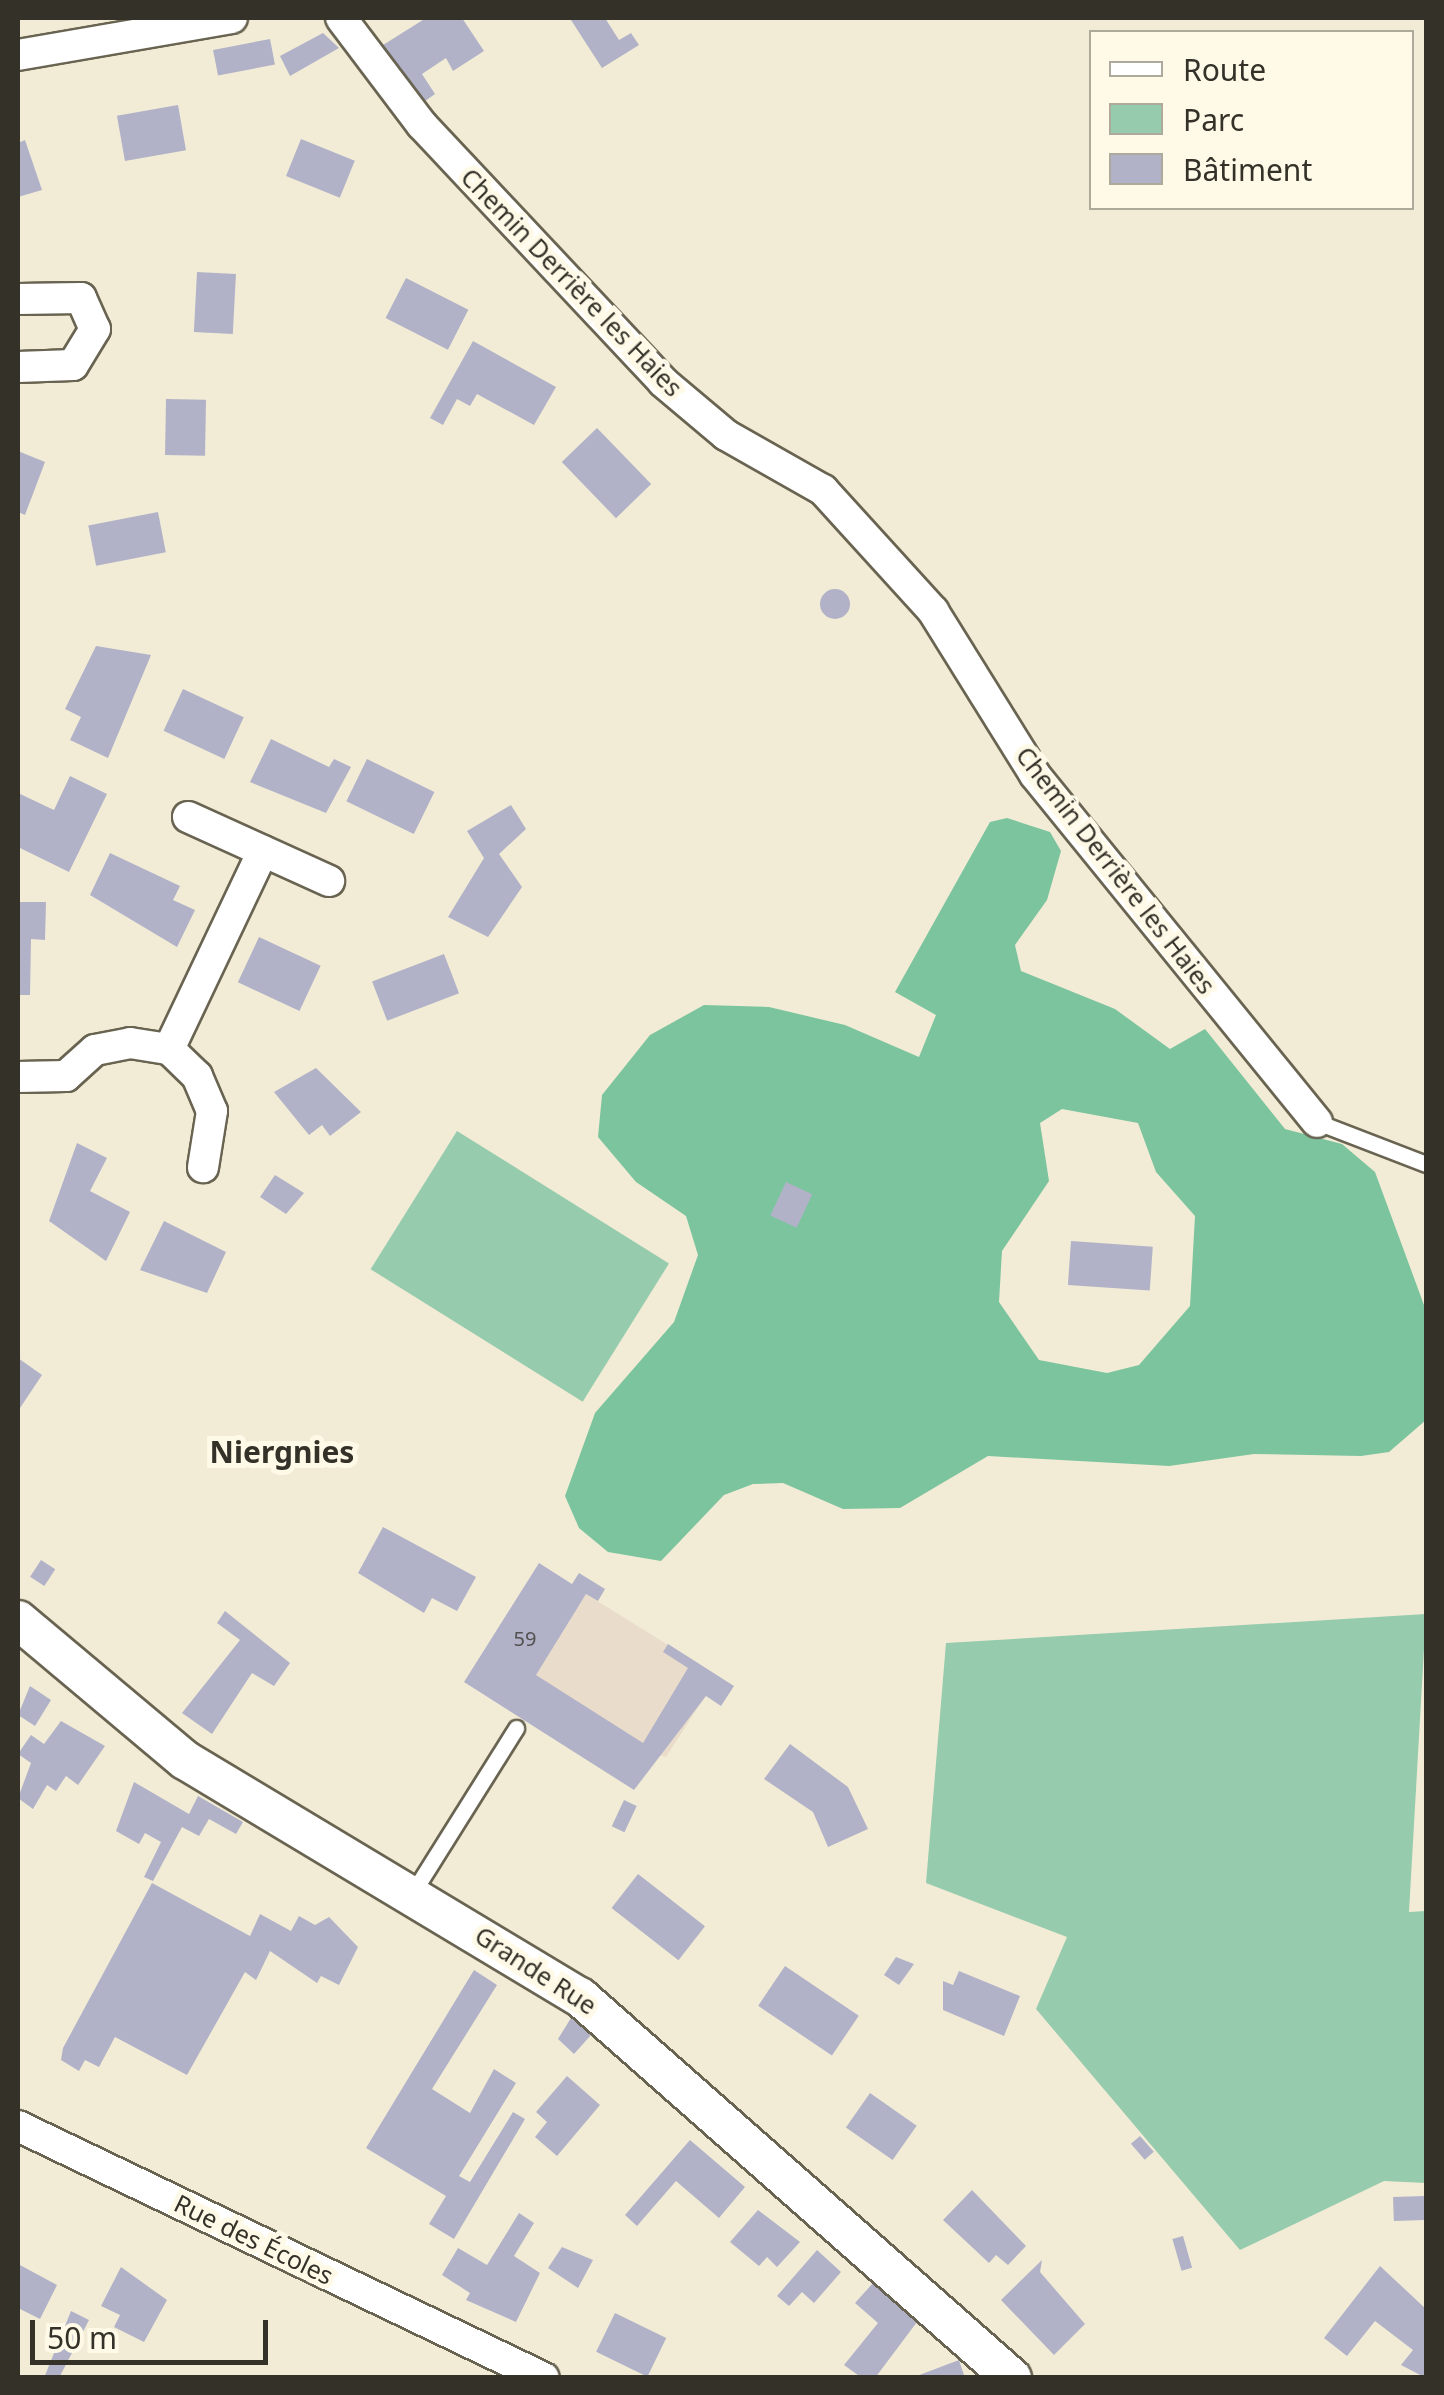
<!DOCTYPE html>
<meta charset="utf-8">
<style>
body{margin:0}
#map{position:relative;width:1444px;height:2395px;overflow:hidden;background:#f2ecd6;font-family:"Noto Sans",sans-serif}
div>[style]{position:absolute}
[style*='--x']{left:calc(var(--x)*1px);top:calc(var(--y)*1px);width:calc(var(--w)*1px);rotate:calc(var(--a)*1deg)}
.education>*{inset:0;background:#eadcca}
.green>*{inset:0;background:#96cbad;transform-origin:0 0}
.forest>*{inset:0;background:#7cc49e}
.building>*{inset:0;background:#b1b2c8;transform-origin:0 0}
.round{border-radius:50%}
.roads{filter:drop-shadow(2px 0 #696451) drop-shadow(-2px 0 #696451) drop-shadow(0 2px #696451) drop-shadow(0 -2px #696451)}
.service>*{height:15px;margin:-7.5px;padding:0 7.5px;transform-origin:7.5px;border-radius:7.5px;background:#fff}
.minor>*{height:30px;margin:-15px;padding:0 15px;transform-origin:15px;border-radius:15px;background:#fff}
.tertiary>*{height:38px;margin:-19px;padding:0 19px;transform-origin:19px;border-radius:19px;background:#fff}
span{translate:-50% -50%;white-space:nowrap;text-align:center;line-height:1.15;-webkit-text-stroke:10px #fffae8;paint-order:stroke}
.number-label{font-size:20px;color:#525150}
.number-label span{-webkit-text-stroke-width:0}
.street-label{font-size:25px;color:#333128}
.quarter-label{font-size:30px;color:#333128;font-weight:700}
.frame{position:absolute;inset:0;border:20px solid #333128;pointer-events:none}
.legend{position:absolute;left:1089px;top:30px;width:325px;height:180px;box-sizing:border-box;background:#fffae8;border:2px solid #adaa9b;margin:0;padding:12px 18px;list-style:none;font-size:30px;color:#333128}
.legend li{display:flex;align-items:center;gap:20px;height:50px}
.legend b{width:50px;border:2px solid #adaa9b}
.scale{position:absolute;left:30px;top:2320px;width:238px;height:45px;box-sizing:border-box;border:5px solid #333128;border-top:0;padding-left:12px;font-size:30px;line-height:35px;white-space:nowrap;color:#333128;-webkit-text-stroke:8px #fffae8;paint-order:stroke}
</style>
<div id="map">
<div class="education">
<div style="clip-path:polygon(586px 1594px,718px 1676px,666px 1757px,512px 1712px)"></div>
</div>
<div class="green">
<div style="left:457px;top:1131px;width:250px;height:163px;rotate:32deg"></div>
<div style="clip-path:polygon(1426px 1614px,1409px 1912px,1426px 1911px,1426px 2183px,1384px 2181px,1240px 2250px,1036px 2009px,1067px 1937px,926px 1883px,946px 1643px)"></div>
</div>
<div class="forest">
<div style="clip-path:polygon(evenodd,1007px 818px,1050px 832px,1061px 851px,1047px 900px,1015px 945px,1021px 971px,1115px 1009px,1170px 1049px,1205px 1029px,1285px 1129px,1342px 1144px,1375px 1172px,1424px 1305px,1426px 1420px,1389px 1452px,1361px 1456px,1254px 1454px,1169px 1466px,988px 1456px,900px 1508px,843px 1509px,783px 1483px,753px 1484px,724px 1495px,661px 1561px,608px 1552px,579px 1528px,565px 1496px,595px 1413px,674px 1322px,698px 1255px,686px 1216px,636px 1182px,598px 1137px,602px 1095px,650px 1035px,704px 1005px,769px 1007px,845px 1025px,919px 1057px,936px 1015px,895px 992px,990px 822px,1007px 818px,1062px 1109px,1138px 1123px,1156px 1172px,1195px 1216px,1190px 1306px,1139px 1365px,1107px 1373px,1039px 1360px,999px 1302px,1002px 1251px,1049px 1181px,1040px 1123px,1062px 1109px)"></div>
</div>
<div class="building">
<div style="clip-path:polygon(426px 18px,462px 18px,484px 51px,453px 71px,446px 58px,422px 74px,435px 94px,421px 104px,383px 45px)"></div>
<div style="clip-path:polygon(605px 18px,619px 40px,631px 33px,639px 45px,602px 68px,571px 20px)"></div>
<div style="clip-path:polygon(323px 33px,339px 48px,290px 76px,280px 56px)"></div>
<div style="left:270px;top:39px;width:26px;height:58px;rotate:79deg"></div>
<div style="left:178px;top:105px;width:46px;height:62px;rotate:80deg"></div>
<div style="left:301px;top:139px;width:58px;height:40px;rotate:22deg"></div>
<div style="clip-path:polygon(25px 140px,42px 190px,18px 197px,18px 143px)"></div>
<div style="left:197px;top:272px;width:39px;height:60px;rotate:3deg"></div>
<div style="left:406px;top:278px;width:70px;height:45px;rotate:27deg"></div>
<div style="clip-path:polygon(473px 341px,556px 387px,534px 425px,477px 394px,470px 406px,457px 399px,443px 425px,430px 418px)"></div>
<div style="left:166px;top:399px;width:40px;height:56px;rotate:1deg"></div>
<div style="left:597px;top:428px;width:78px;height:49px;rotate:46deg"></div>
<div style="clip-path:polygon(18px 451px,45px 462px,25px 515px,18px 512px)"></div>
<div style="left:158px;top:512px;width:41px;height:71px;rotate:79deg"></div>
<div class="round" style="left:820px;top:589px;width:30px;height:30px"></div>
<div style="clip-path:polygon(96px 646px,151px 655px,108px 758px,70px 740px,81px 717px,65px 709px)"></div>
<div style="left:183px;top:689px;width:67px;height:46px;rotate:25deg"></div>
<div style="clip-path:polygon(271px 739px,329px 767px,334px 759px,351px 767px,326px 813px,250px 782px)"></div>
<div style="left:367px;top:759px;width:75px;height:47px;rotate:26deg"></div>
<div style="clip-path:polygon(70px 776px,107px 794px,69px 872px,18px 847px,18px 793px,54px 810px)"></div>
<div style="clip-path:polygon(511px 805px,526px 829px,499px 854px,522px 887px,488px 937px,448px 917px,484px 858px,467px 831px)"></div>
<div style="clip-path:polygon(110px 853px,180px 886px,173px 900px,195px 910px,177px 947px,90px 895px)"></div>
<div style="clip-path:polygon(18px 902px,46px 902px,45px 940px,31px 939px,30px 995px,18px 995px)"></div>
<div style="left:259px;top:937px;width:68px;height:50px;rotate:25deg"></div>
<div style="left:444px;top:954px;width:42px;height:77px;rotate:69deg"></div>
<div style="clip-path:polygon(316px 1068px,361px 1112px,330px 1136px,322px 1125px,309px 1135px,274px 1092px)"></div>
<div style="clip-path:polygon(77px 1143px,107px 1158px,90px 1191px,130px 1212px,106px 1261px,49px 1221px)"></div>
<div style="clip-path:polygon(275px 1175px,304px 1193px,286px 1214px,260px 1197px)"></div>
<div style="left:786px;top:1182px;width:29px;height:37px;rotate:25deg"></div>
<div style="clip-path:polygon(164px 1221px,226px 1252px,207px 1293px,140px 1270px)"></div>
<div style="left:1071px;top:1241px;width:82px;height:44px;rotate:4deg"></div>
<div style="clip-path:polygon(18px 1358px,42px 1375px,18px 1411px)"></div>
<div style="clip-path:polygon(383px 1527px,476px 1577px,457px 1611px,432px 1598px,424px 1613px,358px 1573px)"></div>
<div style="left:41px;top:1560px;width:17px;height:20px;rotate:33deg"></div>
<div style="clip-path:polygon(539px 1563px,572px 1584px,579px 1573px,605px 1589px,598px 1601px,586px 1594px,536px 1675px,643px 1743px,688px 1668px,663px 1652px,668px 1644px,734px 1686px,721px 1706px,706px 1696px,634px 1790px,464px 1682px)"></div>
<div style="clip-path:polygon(225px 1611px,290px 1663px,274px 1686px,252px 1673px,212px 1734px,182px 1713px,240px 1640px,217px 1623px)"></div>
<div style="clip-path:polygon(30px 1686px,51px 1700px,35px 1726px,18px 1715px)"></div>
<div style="clip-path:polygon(61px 1721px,105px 1746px,78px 1785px,66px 1776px,56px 1791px,47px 1785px,33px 1809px,18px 1798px,31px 1763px,18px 1754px,31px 1735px,44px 1744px)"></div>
<div style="clip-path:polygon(790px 1744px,848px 1787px,868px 1829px,828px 1847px,813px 1812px,764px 1779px)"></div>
<div style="clip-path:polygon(134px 1782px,189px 1814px,198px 1796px,243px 1822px,236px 1834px,209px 1819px,199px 1836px,182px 1827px,153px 1881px,144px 1877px,161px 1842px,145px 1833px,139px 1844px,116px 1831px)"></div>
<div style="left:624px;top:1800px;width:14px;height:29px;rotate:25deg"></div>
<div style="left:638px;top:1874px;width:85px;height:43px;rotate:38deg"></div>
<div style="clip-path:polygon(152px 1883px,250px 1936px,260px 1914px,291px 1931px,299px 1916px,315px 1925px,329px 1917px,358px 1947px,339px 1985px,321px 1976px,317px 1983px,270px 1951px,256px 1980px,245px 1972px,187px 2075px,115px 2037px,99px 2067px,85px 2060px,79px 2071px,61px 2060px,63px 2048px)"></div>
<div style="clip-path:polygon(896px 1957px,914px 1964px,899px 1985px,884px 1975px)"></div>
<div style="left:785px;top:1966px;width:89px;height:48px;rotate:34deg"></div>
<div style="clip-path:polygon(474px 1970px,497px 1985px,432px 2089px,470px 2113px,494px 2069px,516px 2083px,459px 2176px,470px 2182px,513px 2112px,525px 2119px,454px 2239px,429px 2224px,446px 2196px,366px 2148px)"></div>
<div style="clip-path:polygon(959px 1971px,1020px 1996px,1004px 2036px,943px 2010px,943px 1981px,953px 1985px)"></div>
<div style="clip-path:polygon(571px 2018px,591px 2035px,574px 2054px,558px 2039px)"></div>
<div style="clip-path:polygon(567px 2076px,600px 2105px,557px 2156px,535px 2137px,547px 2122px,536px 2112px)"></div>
<div style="left:870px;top:2093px;width:57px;height:42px;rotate:35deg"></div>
<div style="left:1140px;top:2136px;width:21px;height:12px;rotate:49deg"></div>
<div style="clip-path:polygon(690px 2140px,745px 2187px,719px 2218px,676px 2181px,637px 2226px,625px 2215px)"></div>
<div style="clip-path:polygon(972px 2190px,1026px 2246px,1008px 2265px,996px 2255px,989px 2263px,943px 2220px)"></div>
<div style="left:1424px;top:2196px;width:24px;height:31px;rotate:88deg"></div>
<div style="clip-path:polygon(758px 2210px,800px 2242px,777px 2267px,767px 2257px,759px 2266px,730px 2242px)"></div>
<div style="clip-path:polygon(519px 2213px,534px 2223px,514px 2256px,540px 2273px,516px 2322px,466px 2300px,470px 2293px,442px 2275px,458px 2248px,487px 2265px)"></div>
<div style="left:1183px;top:2236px;width:33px;height:11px;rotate:74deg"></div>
<div style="clip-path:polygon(562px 2247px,593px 2260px,578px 2288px,548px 2268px)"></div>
<div style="clip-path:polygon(817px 2250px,841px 2272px,814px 2303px,802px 2292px,789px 2306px,777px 2296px)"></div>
<div style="clip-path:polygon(1042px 2260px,1040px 2272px,1085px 2324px,1054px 2355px,1001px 2300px)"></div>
<div style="clip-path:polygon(18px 2264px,57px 2285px,40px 2319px,18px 2308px)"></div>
<div style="clip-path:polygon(1380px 2266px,1426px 2309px,1426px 2378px,1401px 2365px,1413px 2350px,1375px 2321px,1347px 2356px,1324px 2338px)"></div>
<div style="clip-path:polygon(121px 2267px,167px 2300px,144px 2342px,114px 2327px,120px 2315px,101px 2306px)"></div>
<div style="clip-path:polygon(873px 2283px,917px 2322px,875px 2378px,862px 2378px,844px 2365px,878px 2323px,855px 2303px)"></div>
<div style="clip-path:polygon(71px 2311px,89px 2320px,59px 2378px,44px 2378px)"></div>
<div style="left:615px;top:2313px;width:57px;height:43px;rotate:26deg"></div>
<div style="clip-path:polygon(959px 2360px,965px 2378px,914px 2378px,914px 2377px)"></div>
</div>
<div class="roads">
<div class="service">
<div style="--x:1317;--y:1122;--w:117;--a:21.1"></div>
<div style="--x:412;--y:1894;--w:196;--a:-57.9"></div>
</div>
<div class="minor">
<div style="--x:341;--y:18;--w:134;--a:52.9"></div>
<div style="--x:422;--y:125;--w:352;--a:46.8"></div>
<div style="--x:663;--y:382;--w:82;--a:40.1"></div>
<div style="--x:726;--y:435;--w:112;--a:29.6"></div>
<div style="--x:823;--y:490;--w:164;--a:47.7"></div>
<div style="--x:933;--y:611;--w:193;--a:58.1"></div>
<div style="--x:1035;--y:775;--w:447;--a:50.9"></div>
<div style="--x:18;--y:55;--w:217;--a:-9.8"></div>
<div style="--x:18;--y:299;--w:63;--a:-0.9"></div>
<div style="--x:81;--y:298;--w:34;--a:66"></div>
<div style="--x:95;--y:329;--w:42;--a:121.4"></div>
<div style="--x:73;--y:365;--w:55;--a:177.9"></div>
<div style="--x:188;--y:817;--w:155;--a:24.4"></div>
<div style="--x:169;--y:1049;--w:219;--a:-64.6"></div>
<div style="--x:18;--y:1077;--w:48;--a:-1.2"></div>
<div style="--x:66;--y:1076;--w:39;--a:-42"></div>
<div style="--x:95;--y:1050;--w:36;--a:-11"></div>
<div style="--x:130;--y:1043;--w:39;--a:9"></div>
<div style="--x:169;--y:1049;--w:39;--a:44"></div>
<div style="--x:197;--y:1076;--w:38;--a:67"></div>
<div style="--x:212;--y:1111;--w:57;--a:99.1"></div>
<div style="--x:18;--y:2126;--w:583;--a:25.6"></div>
</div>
<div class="tertiary">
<div style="--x:18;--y:1620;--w:218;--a:40"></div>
<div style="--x:185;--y:1760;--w:461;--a:31"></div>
<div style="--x:580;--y:1997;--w:576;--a:41.41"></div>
</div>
</div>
<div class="number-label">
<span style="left:525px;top:1638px">59</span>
</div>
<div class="street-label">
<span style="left:572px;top:282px;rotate:46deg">Chemin Derrière les Haies</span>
<span style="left:1116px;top:870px;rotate:52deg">Chemin Derrière les Haies</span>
<span style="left:536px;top:1970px;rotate:33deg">Grande Rue</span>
<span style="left:254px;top:2239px;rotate:26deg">Rue des Écoles</span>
</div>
<div class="quarter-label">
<span style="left:282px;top:1452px">Niergnies</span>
</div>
<div class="frame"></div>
<ul class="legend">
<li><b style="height:12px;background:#fff"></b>Route</li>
<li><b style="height:28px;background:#96cbad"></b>Parc</li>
<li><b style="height:28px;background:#b1b2c8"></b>Bâtiment</li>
</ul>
<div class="scale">50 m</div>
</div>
